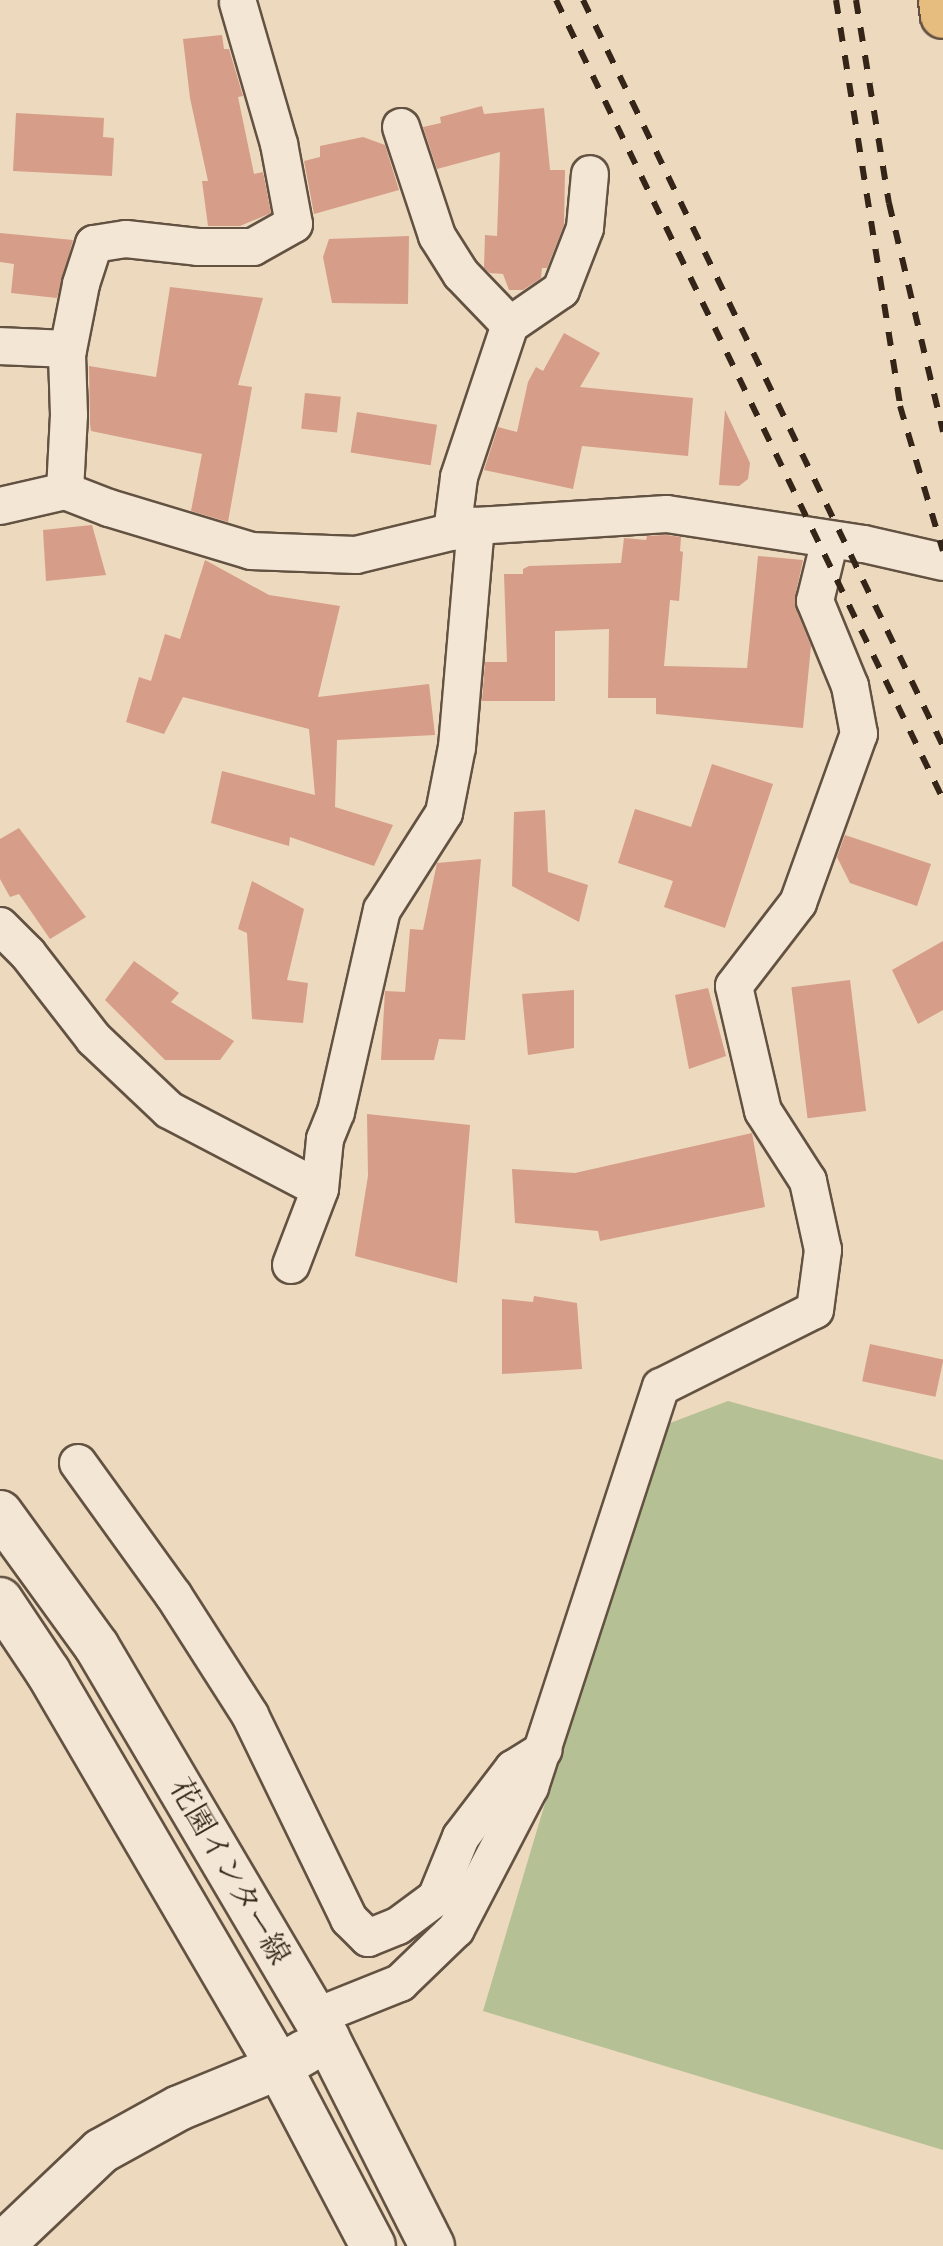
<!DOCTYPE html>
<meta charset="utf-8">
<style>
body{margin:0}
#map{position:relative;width:943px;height:2246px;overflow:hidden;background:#edd9be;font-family:"IM FELL French Canon","Noto Serif JP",serif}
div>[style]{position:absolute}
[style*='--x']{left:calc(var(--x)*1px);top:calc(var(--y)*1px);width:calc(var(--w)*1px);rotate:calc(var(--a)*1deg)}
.green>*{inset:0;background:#b5c094}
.building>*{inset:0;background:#d69d88;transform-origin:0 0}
.roads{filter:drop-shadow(2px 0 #635242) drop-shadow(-2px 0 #635242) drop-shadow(0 2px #635242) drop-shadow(0 -2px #635242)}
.street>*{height:36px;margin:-18px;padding:0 18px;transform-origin:18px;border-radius:18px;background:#f3e6d5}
.secondary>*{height:44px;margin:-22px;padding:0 22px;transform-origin:22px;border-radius:22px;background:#f3e6d5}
.primary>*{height:44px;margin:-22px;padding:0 22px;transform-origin:22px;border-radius:22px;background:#e6bc7f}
.rail>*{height:6px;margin-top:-3px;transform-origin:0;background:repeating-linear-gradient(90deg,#352518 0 14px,transparent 0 28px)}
span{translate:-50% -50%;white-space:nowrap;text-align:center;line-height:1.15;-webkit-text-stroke:7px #f3e6d5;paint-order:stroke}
.street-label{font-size:30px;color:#352518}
</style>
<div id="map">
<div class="green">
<div style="clip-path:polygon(728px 1401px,943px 1460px,943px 2150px,483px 2011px,657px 1428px)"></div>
</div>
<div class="building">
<div style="clip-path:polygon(222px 35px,224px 49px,229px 49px,243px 96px,238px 97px,254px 174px,263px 172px,271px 213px,240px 226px,208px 226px,202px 181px,208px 181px,190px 98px,183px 39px)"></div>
<div style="clip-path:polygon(482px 106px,484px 114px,544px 108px,550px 170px,565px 170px,564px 225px,547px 268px,542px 268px,541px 278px,523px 290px,509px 290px,503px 274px,490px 273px,484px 268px,485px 235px,497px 236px,500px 152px,437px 169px,423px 127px,441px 123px,440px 117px)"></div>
<div style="clip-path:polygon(16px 113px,104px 118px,103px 137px,114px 138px,112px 176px,13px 171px)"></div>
<div style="clip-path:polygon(363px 137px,385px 145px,399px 190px,314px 214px,304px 161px,320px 157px,320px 146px)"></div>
<div style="clip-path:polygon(0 233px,73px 240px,57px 298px,11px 293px,14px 264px,0 262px)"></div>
<div style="clip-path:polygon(409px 236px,408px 304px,332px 303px,323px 257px,329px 239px)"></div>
<div style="clip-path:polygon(170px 287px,263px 298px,238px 385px,252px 387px,228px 522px,191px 511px,202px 454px,91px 431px,90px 424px,89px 366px,156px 377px)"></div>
<div style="clip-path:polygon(564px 333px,600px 353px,580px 387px,693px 398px,688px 456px,582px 446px,573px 489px,484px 470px,498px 427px,517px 432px,528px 382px,536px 367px,543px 371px)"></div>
<div style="left:305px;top:393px;width:36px;height:36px;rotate:6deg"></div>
<div style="clip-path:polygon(725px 410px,750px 463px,748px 479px,739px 486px,719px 485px)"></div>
<div style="left:357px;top:412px;width:81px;height:41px;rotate:9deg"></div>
<div style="clip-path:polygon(92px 525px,106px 575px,46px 581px,43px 530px)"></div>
<div style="clip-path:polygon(666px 535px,681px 537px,680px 551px,683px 552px,679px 601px,670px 600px,664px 666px,747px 668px,758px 556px,803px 560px,795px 597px,796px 609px,811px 646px,803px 728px,656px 714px,656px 698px,608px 698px,609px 629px,555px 631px,555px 701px,482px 701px,485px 662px,507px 662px,504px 574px,523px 574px,523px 569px,529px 566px,621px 563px,624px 538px,646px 540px,647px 536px)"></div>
<div style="clip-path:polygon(205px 560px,269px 595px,340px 606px,318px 697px,429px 684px,435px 735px,337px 740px,335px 807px,393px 825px,374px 866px,290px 837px,289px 846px,211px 823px,222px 771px,315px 795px,309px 729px,183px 697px,164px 734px,126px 722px,139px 677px,151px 681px,165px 634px,180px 639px)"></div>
<div style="clip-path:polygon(712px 764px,773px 784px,725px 928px,664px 907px,673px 881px,618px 863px,635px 809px,691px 827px)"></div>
<div style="clip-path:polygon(545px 810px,548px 872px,588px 885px,579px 922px,512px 886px,514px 812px)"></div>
<div style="clip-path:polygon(19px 828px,86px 917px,50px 939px,19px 894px,10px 897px,0 879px,0 839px)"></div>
<div style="clip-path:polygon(845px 835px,931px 864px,917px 906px,850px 883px,837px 857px)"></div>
<div style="clip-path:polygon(481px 859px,465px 1040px,439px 1039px,434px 1060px,381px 1060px,385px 991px,405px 992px,410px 929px,423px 930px,437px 863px)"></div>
<div style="clip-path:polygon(252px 881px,304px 909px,287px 980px,308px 983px,303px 1023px,252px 1019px,247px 933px,238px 929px)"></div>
<div style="clip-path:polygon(943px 941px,943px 1010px,918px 1024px,892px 970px)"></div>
<div style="clip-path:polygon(134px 961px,179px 993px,171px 1002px,234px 1041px,220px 1060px,165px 1060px,105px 1000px)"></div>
<div style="left:850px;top:980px;width:132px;height:59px;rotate:83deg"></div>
<div style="clip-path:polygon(708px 988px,726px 1056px,689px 1069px,675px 995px)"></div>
<div style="clip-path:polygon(574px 990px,574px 1048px,528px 1055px,522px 994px)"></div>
<div style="clip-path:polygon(367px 1114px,470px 1125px,457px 1283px,355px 1256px,368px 1176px)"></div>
<div style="clip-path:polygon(752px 1133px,765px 1207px,600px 1241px,598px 1231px,515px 1223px,512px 1169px,575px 1173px)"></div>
<div style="clip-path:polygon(534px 1296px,577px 1303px,582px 1369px,502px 1374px,502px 1299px,533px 1302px)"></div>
<div style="left:870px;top:1344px;width:75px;height:38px;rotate:12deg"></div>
</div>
<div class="roads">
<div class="street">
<div style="--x:401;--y:127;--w:115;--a:71.7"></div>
<div style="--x:437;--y:236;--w:45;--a:57.7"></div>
<div style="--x:461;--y:274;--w:71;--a:46.1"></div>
<div style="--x:0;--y:346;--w:68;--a:2.5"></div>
<div style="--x:65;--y:491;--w:76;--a:-87"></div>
<div style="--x:69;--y:415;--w:60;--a:-91.9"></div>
<div style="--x:67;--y:355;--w:72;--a:-78.8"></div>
<div style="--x:81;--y:284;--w:42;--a:-72"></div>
<div style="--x:94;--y:244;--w:32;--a:-9"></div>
<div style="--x:126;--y:239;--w:72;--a:6.3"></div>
<div style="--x:198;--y:247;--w:55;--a:0"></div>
<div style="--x:253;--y:247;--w:47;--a:-29.3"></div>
<div style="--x:294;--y:224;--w:81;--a:-100.6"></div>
<div style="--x:279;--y:144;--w:147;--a:-106.2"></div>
<div style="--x:0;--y:506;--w:67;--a:-13"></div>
<div style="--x:65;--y:491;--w:47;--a:21.1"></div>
<div style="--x:109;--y:508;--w:148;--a:16.8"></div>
<div style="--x:251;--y:551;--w:105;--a:2.2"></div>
<div style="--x:356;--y:555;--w:123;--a:-13.6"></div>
<div style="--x:476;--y:526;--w:191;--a:-3.6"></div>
<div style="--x:667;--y:514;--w:199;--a:8.7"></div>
<div style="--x:864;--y:544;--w:81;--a:12.8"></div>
<div style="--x:452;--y:532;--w:55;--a:-82.7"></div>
<div style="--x:459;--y:477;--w:160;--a:-71.5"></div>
<div style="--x:510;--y:325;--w:62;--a:-34.5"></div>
<div style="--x:561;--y:290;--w:66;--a:-68.8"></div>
<div style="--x:585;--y:228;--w:54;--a:-84.7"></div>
<div style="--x:0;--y:926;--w:40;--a:45"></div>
<div style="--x:28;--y:954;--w:108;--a:52.2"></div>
<div style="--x:94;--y:1039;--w:103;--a:43.4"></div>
<div style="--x:169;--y:1110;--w:170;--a:27.6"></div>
<div style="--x:291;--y:1265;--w:81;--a:-69.1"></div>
<div style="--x:320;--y:1189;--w:50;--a:-84.3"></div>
<div style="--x:325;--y:1139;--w:29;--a:-68"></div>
<div style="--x:336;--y:1112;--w:207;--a:-77.2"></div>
<div style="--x:382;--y:910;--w:115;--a:-57.4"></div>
<div style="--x:444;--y:813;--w:67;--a:-78.9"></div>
<div style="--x:457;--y:747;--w:222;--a:-85.1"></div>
<div style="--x:78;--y:1463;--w:164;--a:54.2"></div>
<div style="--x:174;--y:1596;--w:141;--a:57.4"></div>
<div style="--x:250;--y:1715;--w:227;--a:64.1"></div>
<div style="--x:349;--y:1919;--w:27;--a:45"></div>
<div style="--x:368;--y:1938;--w:32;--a:-22"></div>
<div style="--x:398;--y:1926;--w:47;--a:-36.4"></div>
<div style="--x:436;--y:1898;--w:66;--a:-67.7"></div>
<div style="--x:461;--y:1837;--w:86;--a:-52.6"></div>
<div style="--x:513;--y:1769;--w:36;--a:-32"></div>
<div style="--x:315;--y:2017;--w:92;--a:-21.8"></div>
<div style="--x:400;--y:1983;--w:78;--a:-44"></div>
<div style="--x:456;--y:1929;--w:160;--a:-62.5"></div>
<div style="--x:530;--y:1787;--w:421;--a:-71.9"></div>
<div style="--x:661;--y:1387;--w:172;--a:-26.6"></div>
<div style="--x:815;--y:1310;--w:61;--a:-82.4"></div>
<div style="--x:823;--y:1250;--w:71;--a:-102.3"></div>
<div style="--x:808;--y:1181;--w:83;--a:-122.7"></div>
<div style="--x:763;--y:1111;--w:128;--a:-103.1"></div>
<div style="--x:734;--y:986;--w:105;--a:-52.4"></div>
<div style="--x:798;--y:903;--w:180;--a:-70.2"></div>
<div style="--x:859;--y:734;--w:49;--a:-100.6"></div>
<div style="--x:850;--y:686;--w:92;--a:-112.4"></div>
<div style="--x:815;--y:601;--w:63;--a:-76.2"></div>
</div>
<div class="secondary">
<div style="--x:0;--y:1513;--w:165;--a:54.1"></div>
<div style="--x:97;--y:1647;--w:454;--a:59.5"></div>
<div style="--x:327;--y:2038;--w:233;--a:63.2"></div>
<div style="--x:0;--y:1600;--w:87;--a:56.3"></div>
<div style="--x:48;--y:1672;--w:458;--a:59.7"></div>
<div style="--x:279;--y:2067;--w:202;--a:62.3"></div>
<div style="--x:1;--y:2246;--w:138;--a:-43.5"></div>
<div style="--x:101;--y:2151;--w:89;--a:-28.9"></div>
<div style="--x:179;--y:2108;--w:108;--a:-22.3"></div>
<div style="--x:279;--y:2067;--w:30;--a:-30"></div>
</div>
<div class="primary">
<div style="--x:941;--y:0;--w:16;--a:83"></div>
</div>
</div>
<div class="rail">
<div style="--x:556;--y:0;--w:888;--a:64.16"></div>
<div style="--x:583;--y:0;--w:828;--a:64.24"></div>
<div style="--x:836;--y:0;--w:411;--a:81"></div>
<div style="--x:900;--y:406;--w:151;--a:73.5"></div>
<div style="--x:856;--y:0;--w:206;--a:80.8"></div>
<div style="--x:889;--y:203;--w:235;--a:76.7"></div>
</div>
<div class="street-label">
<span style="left:229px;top:1872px;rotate:60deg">花園インター線</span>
</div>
</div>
